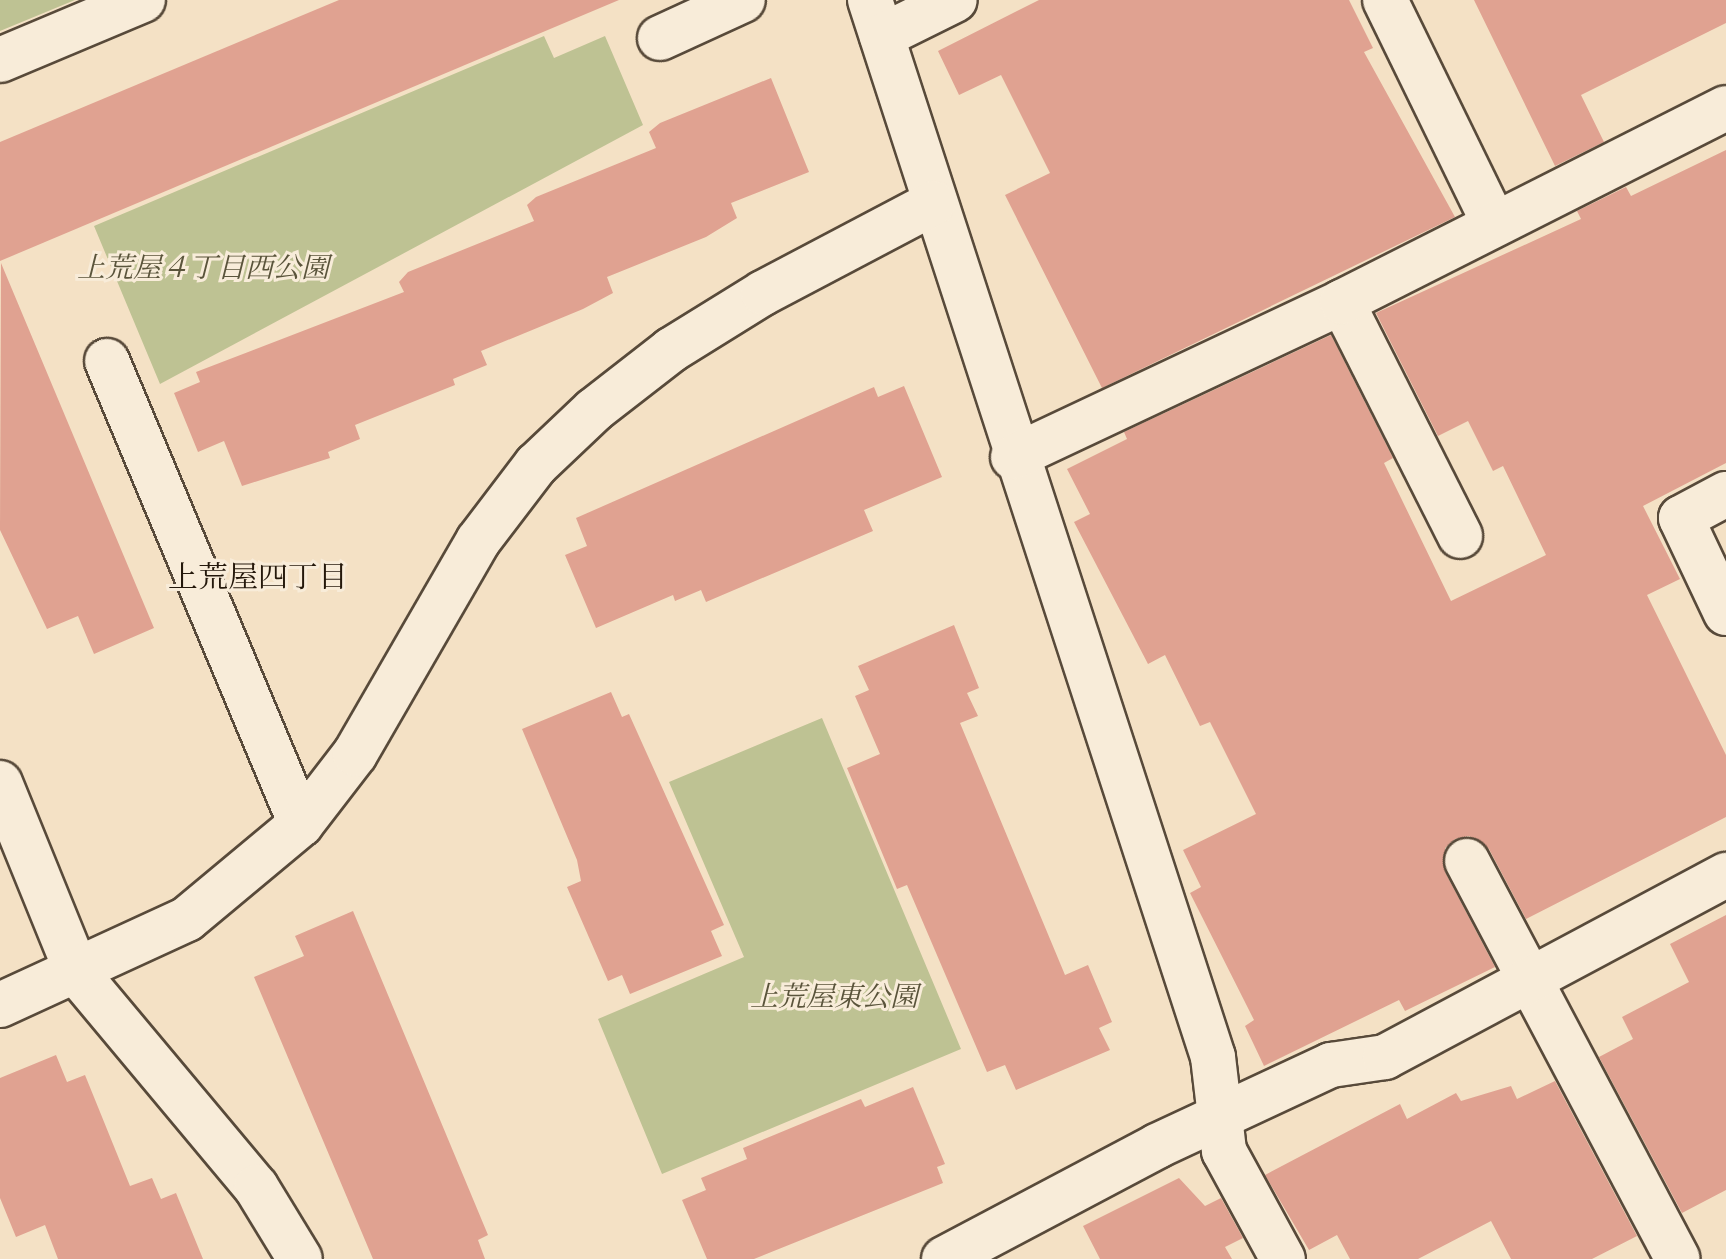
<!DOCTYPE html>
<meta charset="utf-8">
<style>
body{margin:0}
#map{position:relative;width:1726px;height:1259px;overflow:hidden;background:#f4e1c5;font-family:Alegreya,"Noto Serif JP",serif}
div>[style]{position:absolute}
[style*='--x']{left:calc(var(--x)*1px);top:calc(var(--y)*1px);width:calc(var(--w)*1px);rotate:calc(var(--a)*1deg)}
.green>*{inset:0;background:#bec293}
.building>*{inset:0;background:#e0a291}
.roads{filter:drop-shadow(2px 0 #584a3a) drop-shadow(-2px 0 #584a3a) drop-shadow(0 2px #584a3a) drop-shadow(0 -2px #584a3a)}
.minor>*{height:44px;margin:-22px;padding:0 22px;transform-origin:22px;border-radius:22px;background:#f8ecd9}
span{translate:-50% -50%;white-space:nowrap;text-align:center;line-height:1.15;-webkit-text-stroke:6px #f8ecd9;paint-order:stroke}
.park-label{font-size:28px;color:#5a543b;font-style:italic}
.neighbourhood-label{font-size:30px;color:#24180b}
</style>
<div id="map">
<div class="green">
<div style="clip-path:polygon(0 0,75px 0,0 31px)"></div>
<div style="clip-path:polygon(544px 36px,554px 58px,605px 36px,643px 125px,160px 384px,94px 226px)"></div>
<div style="clip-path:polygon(822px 718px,961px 1049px,662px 1174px,598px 1019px,744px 957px,669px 782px)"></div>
</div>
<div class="building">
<div style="clip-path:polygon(339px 0,619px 0,0 261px,0 142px)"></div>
<div style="clip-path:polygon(1039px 0,1349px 0,1373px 48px,1364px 52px,1455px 217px,1102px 388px,1005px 195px,1050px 173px,1001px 75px,959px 95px,938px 51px)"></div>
<div style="clip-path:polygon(1474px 0,1726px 0,1726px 23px,1581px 95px,1604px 142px,1555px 166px)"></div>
<div style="clip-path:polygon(771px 78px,809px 172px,731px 203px,737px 218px,706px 237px,607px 277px,613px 293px,583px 309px,481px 351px,487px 365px,453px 379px,455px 385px,355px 425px,360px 439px,328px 452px,330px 458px,242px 486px,224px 441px,198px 452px,174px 393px,200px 382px,196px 372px,404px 292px,399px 282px,408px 272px,534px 221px,527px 205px,536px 197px,656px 148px,649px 132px,660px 123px)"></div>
<div style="clip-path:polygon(1726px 150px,1726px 463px,1643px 506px,1680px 579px,1647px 595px,1726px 755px,1726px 817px,1526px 919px,1489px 849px,1469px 836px,1455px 839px,1445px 848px,1445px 872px,1495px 967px,1405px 1011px,1399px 1000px,1264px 1066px,1245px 1026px,1254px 1020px,1190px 893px,1201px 887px,1183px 850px,1256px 814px,1210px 722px,1200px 726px,1165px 655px,1148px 664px,1074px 522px,1090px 514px,1067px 469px,1127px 439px,1124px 432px,1331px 335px,1393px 458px,1384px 463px,1451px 601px,1546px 555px,1503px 466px,1493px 471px,1468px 421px,1438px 436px,1376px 313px,1581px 219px,1577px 211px,1626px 187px,1631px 196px)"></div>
<div style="clip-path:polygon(1px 263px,154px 628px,94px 654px,78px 616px,47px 629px,0 530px)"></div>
<div style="clip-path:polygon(904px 386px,942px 477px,864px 510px,873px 531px,706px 602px,701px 590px,675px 601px,673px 595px,596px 628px,565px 555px,587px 546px,576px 518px,874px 387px,878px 397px)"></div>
<div style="clip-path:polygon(954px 625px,979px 688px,967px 693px,978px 716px,960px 723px,1065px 975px,1088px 965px,1112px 1022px,1099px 1028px,1110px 1050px,1016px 1090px,1005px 1065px,987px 1072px,907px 885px,897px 889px,847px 768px,880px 754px,855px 696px,869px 690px,858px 666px)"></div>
<div style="clip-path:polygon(611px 692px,622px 717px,629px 714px,724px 925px,711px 931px,722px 956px,630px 994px,622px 975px,608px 981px,567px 887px,581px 881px,577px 860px,522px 729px)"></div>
<div style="clip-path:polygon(353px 911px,488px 1235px,478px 1240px,485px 1259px,373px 1259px,254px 977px,304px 956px,295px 936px)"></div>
<div style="clip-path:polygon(1726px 915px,1726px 1190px,1682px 1213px,1599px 1057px,1633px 1039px,1622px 1017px,1689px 982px,1670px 944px)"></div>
<div style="clip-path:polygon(56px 1055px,67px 1082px,85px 1075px,130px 1186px,152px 1178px,161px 1199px,176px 1193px,203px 1259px,58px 1259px,45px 1225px,16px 1237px,0 1198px,0 1078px)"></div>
<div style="clip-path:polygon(1555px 1081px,1637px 1236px,1592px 1259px,1511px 1259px,1491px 1221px,1418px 1259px,1350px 1259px,1337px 1235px,1309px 1250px,1265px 1175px,1400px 1104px,1407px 1119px,1456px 1093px,1461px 1101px,1511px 1086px,1517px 1099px)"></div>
<div style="clip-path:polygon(913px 1087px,945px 1164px,937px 1167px,943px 1183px,754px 1259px,707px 1259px,682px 1200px,706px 1190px,701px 1178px,747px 1159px,743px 1148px,861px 1099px,865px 1107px)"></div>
<div style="clip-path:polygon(1179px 1178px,1205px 1206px,1221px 1198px,1243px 1238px,1225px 1247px,1232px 1259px,1100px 1259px,1083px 1226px)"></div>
</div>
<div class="roads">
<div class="minor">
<div style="--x:870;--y:0;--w:1111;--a:72.02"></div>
<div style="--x:1213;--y:1057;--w:95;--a:83.3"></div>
<div style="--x:1224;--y:1151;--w:123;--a:61.4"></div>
<div style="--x:1385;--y:0;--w:248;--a:64"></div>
<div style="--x:882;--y:36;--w:81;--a:-26.3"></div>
<div style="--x:660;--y:38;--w:91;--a:-24.6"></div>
<div style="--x:0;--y:60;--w:155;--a:-22.8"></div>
<div style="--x:1342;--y:302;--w:262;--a:63.2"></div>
<div style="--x:107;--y:361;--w:502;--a:67.27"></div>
<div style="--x:1013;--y:457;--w:364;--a:-25.2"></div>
<div style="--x:1342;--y:302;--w:430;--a:-26.8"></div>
<div style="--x:1726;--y:494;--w:51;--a:151.9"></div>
<div style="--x:1681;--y:518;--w:105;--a:64.7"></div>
<div style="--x:0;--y:783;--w:205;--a:67.9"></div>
<div style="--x:77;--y:973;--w:279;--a:50.1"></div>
<div style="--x:256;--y:1187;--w:84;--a:58.6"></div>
<div style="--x:1467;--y:861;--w:450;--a:62.1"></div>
<div style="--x:0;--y:1005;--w:206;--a:-24.7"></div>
<div style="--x:187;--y:919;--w:148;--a:-39.8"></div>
<div style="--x:301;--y:824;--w:88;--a:-52.4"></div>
<div style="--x:355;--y:754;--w:246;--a:-60"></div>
<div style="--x:478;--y:541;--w:96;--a:-52.7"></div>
<div style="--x:536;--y:465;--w:80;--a:-43.5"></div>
<div style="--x:594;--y:410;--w:98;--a:-37.9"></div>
<div style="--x:671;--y:350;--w:108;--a:-31.8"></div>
<div style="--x:763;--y:293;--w:193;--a:-27.8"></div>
<div style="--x:944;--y:1259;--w:241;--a:-27.9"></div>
<div style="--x:1157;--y:1146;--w:192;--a:-25"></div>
<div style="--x:1331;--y:1065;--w:55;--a:-8.4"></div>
<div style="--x:1385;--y:1057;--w:387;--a:-28.1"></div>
</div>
</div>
<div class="park-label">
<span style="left:203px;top:268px">上荒屋４丁目西公園</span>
<span style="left:834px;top:997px">上荒屋東公園</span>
</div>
<div class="neighbourhood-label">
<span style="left:258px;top:577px">上荒屋四丁目</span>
</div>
</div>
